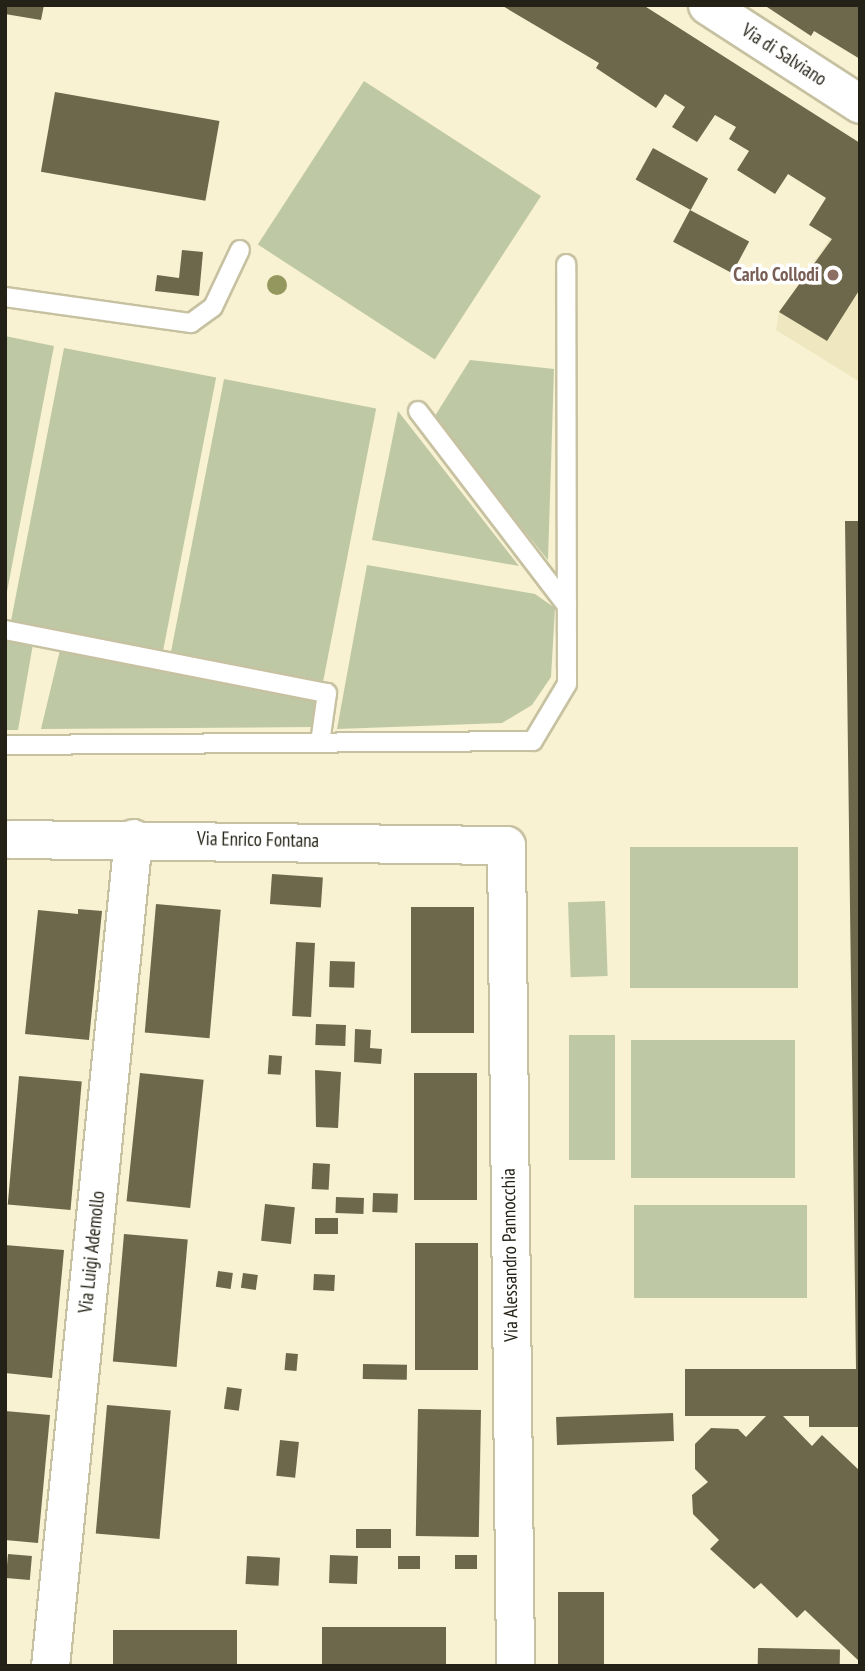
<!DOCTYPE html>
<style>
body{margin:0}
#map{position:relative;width:865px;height:1671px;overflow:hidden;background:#f8f2d2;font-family:"PT Sans Narrow",sans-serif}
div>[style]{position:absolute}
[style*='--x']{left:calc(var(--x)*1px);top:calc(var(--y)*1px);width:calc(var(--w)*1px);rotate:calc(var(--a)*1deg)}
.built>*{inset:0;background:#eee7c0}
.green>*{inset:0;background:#bfc8a4;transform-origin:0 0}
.building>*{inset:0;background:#6d684b;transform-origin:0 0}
.roads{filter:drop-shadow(2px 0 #c6c1a1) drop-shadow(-2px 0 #c6c1a1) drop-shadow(0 2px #c6c1a1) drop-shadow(0 -2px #c6c1a1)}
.service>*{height:18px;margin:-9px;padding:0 9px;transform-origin:9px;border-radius:9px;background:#fff}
.minor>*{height:37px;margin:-18.5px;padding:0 18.5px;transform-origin:18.5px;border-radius:18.5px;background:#fff}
.trees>*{width:20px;height:20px;margin:-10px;border-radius:50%;background:#94985e}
.dots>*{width:19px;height:19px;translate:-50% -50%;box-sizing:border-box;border:4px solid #fff;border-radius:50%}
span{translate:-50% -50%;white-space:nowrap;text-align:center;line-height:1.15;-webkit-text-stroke:7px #fff;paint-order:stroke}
.street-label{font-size:19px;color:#242216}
.education-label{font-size:19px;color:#785e54;font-weight:700}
.right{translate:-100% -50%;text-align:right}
.frame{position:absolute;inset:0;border:7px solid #242216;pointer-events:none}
</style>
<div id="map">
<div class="built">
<div style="clip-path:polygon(860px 195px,860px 382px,776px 330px,779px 312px)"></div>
</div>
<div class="green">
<div style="left:364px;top:81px;width:211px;height:195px;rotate:33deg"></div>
<div style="clip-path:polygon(5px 336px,54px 346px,5px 602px)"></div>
<div style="left:64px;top:348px;width:155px;height:278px;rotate:11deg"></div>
<div style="clip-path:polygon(470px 360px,554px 369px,548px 560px,433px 419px)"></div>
<div style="left:224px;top:379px;width:155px;height:278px;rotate:11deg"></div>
<div style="clip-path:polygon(398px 411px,519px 566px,372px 540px)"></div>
<div style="clip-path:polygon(367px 565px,535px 594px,555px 608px,551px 677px,532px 705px,502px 723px,337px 729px)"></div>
<div style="clip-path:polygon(5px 639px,33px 644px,18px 730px,5px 730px)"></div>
<div style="clip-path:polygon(60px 650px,318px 698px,313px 727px,41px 729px)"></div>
<div style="left:630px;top:847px;width:168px;height:141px"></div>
<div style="left:605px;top:901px;width:75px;height:37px;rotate:88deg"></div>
<div style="left:569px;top:1035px;width:46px;height:125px"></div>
<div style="left:631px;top:1040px;width:164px;height:138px"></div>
<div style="left:634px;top:1205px;width:173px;height:93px"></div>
</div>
<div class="building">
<div style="clip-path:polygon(5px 5px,44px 5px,41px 20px,5px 14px)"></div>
<div style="clip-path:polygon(501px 5px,643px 5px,860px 143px,860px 289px,827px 341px,779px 312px,832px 239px,809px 225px,826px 198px,788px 174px,775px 194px,737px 170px,749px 151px,729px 139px,736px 127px,715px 115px,697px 142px,672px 127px,685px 107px,665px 94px,656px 108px,596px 68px,599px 63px)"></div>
<div style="clip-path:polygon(764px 5px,860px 5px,860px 59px,814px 31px,811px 36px)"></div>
<div style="left:55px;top:92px;width:167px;height:81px;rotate:10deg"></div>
<div style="left:653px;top:148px;width:63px;height:36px;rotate:29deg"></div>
<div style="left:690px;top:210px;width:67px;height:36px;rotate:28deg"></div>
<div style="clip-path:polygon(182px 250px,203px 252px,199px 296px,155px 291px,157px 275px,179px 278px)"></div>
<div style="clip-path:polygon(845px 521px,860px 521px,860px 1427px,809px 1427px,809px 1416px,783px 1416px,812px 1446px,822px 1435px,860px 1471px,860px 1662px,805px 1610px,797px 1618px,761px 1583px,754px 1589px,710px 1549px,719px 1540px,693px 1514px,692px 1495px,708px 1482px,695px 1469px,695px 1444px,711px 1428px,738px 1429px,746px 1437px,766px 1416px,685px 1416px,685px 1369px,856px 1369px)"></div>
<div style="left:272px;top:874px;width:51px;height:30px;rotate:4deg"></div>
<div style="left:156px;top:904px;width:65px;height:129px;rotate:5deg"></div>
<div style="left:411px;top:907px;width:63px;height:126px"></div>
<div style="clip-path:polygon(78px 909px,102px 911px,89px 1040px,25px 1034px,38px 910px,78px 914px)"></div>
<div style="left:296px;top:942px;width:19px;height:74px;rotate:3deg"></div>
<div style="left:330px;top:961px;width:25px;height:26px;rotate:2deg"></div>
<div style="left:316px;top:1024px;width:30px;height:21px;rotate:2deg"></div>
<div style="clip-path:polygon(355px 1029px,371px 1030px,370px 1048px,382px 1049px,381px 1064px,354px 1062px)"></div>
<div style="left:269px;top:1055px;width:13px;height:19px;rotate:4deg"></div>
<div style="clip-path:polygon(315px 1070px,341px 1072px,338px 1128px,316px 1127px)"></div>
<div style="left:140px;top:1073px;width:64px;height:129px;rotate:6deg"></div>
<div style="left:477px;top:1073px;width:127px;height:63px;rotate:90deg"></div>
<div style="left:19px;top:1076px;width:63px;height:129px;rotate:5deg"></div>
<div style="left:313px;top:1163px;width:17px;height:26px;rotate:3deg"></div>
<div style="left:373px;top:1193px;width:25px;height:19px;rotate:2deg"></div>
<div style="left:336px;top:1197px;width:28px;height:16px;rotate:2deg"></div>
<div style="left:265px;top:1204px;width:30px;height:37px;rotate:6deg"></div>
<div style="left:338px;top:1218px;width:16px;height:23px;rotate:90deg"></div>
<div style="left:124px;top:1234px;width:64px;height:128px;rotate:5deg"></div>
<div style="left:415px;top:1243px;width:63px;height:127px"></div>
<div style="clip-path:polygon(5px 1245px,64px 1250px,52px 1378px,5px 1373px)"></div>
<div style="left:218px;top:1271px;width:15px;height:16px;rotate:8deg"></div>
<div style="left:243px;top:1273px;width:15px;height:15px;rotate:8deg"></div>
<div style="left:314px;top:1274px;width:21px;height:16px;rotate:3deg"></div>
<div style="left:286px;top:1353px;width:12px;height:17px;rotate:5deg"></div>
<div style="left:363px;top:1364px;width:44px;height:15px;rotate:1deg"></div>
<div style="left:227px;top:1387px;width:15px;height:22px;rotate:8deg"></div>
<div style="left:107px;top:1405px;width:64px;height:129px;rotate:5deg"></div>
<div style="left:418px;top:1409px;width:63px;height:127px;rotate:1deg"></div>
<div style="clip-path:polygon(5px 1411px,50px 1415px,38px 1543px,5px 1540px)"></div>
<div style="left:673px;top:1413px;width:28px;height:117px;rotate:88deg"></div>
<div style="left:280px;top:1440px;width:19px;height:36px;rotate:6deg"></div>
<div style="left:356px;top:1529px;width:35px;height:19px"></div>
<div style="left:8px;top:1554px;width:24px;height:24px;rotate:5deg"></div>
<div style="left:330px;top:1555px;width:28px;height:28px;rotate:2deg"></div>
<div style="left:455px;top:1555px;width:22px;height:14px"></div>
<div style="left:247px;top:1556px;width:33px;height:28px;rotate:3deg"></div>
<div style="left:398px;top:1556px;width:22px;height:13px"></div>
<div style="left:558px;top:1592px;width:46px;height:74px"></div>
<div style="left:322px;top:1627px;width:124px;height:39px"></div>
<div style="left:113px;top:1630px;width:124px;height:36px"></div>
<div style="left:758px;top:1648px;width:82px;height:18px;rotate:1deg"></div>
</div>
<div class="roads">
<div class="service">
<div style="--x:5;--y:297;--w:188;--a:8"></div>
<div style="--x:191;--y:323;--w:27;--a:-36"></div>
<div style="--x:213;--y:307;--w:63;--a:-64.7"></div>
<div style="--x:418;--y:411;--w:245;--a:52.6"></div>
<div style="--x:5;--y:630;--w:328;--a:11.1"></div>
<div style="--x:327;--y:693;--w:50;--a:98"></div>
<div style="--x:5;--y:745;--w:528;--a:-0.43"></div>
<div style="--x:533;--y:741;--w:66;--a:-59.2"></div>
<div style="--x:567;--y:684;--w:420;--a:-90.1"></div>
</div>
<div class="minor">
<div style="--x:707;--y:5;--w:182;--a:32.9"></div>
<div style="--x:10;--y:839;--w:496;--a:0.7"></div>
<div style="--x:506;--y:845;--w:821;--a:89.37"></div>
<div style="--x:50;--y:1666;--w:832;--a:-84.28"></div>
</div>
</div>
<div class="trees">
<div style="left:277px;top:285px"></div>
</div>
<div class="dots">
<div style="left:833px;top:275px;background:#8d6e63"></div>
</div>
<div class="street-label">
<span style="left:784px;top:55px;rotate:33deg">Via di Salviano</span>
<span style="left:258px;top:840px;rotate:1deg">Via Enrico Fontana</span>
<span style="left:92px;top:1252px;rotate:-84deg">Via Luigi Ademollo</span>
<span style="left:510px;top:1255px;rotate:-91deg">Via Alessandro Pannocchia</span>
</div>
<div class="education-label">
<span class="right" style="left:819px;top:275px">Carlo Collodi</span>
</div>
<div class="frame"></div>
</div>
